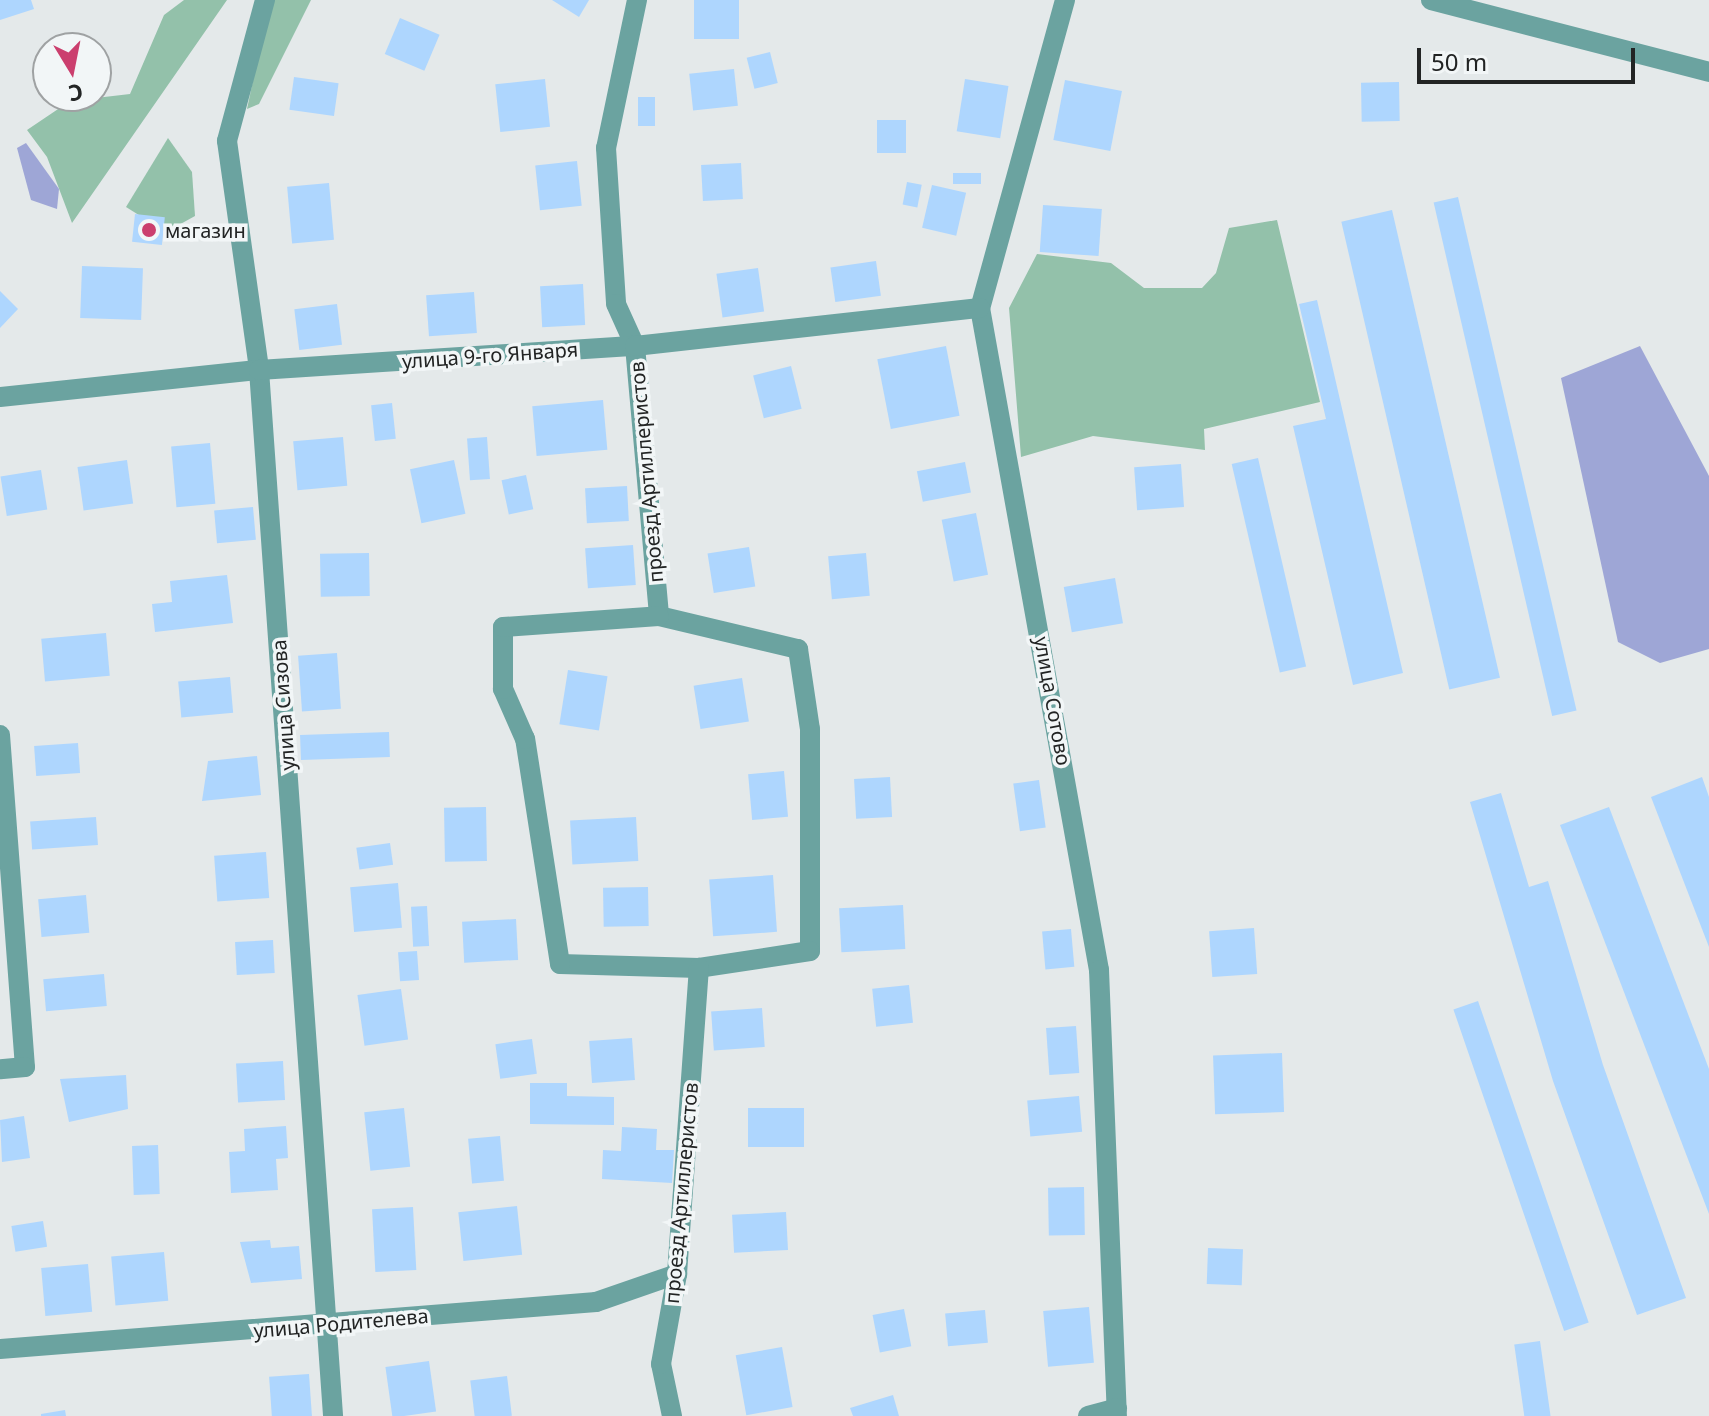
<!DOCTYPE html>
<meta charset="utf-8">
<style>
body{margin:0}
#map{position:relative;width:1709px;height:1416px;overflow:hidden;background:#e4e9ea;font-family:"Noto Sans",sans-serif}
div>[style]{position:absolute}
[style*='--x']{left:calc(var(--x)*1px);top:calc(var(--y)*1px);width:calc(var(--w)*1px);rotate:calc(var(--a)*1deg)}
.green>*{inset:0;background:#93c1aa}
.water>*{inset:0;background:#9ea6d6}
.building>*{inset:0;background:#aed6fe;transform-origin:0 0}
.street>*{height:20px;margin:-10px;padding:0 10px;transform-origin:10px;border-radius:10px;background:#6ba3a0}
.dots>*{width:22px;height:22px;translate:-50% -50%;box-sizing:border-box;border:4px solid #f2f6f7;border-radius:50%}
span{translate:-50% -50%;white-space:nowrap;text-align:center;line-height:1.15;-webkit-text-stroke:7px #f2f6f7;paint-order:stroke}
.poi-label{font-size:20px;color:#222424}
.left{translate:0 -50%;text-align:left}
.street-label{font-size:20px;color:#222424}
.north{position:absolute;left:32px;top:32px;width:80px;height:80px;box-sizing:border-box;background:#f2f6f7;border:2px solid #9fa2a3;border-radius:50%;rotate:170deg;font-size:22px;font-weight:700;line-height:32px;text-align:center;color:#222424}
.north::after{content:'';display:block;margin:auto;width:28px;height:36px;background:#cb3f6e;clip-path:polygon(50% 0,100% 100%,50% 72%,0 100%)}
.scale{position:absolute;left:1417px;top:48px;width:218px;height:36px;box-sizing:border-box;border:4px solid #222424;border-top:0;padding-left:10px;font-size:24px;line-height:28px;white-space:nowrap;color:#222424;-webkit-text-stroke:6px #f2f6f7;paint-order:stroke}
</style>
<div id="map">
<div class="green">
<div style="clip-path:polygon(184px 0,227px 0,72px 223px,47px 157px,27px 130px,70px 101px,130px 94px,164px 15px)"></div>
<div style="clip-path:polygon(270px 0,311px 0,259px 104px,247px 109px)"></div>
<div style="clip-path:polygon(168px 138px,192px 172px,195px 216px,166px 232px,126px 207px)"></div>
<div style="clip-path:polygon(1277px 220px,1320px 402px,1204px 429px,1205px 450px,1093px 436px,1021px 457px,1009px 308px,1037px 254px,1111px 263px,1144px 288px,1202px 288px,1216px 273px,1229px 228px)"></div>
</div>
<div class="water">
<div style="clip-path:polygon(26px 143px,59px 189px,57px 209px,31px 200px,17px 148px)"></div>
<div style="clip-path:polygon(1640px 346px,1709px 476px,1709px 649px,1660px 663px,1618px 642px,1561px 378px)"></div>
</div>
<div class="building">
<div style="clip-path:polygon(0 0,31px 0,34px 9px,0 20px)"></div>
<div style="clip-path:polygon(552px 0,589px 0,579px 17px)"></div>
<div style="left:694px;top:0;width:45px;height:39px"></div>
<div style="left:400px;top:18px;width:43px;height:39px;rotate:23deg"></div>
<div style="left:770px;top:52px;width:32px;height:24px;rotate:76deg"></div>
<div style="left:734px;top:69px;width:37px;height:45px;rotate:84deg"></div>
<div style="left:294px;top:77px;width:45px;height:33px;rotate:8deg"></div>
<div style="left:545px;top:79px;width:48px;height:50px;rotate:84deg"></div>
<div style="left:965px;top:79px;width:44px;height:53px;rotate:9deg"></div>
<div style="left:1065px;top:80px;width:58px;height:61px;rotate:11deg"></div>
<div style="left:1399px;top:82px;width:39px;height:38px;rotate:89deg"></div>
<div style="left:638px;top:97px;width:17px;height:29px"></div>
<div style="left:877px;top:120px;width:29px;height:33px"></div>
<div style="left:577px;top:161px;width:45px;height:42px;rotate:84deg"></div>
<div style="left:741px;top:163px;width:36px;height:40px;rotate:87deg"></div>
<div style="left:981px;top:173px;width:11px;height:28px;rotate:90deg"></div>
<div style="left:907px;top:182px;width:15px;height:23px;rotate:11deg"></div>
<div style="left:329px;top:183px;width:57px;height:42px;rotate:85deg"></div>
<div style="left:932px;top:185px;width:35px;height:44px;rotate:13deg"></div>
<div style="left:1458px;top:197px;width:527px;height:25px;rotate:77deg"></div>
<div style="left:1043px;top:205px;width:59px;height:47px;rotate:4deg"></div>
<div style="left:1392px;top:210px;width:480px;height:52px;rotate:77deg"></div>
<div style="left:135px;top:214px;width:30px;height:28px;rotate:6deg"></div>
<div style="left:876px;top:261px;width:35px;height:46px;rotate:82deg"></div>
<div style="left:82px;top:266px;width:61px;height:52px;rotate:2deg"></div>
<div style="left:758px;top:268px;width:44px;height:42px;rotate:82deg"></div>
<div style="left:583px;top:284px;width:41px;height:43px;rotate:87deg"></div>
<div style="clip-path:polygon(0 291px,18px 309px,0 328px)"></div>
<div style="left:474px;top:292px;width:41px;height:48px;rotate:86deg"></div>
<div style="clip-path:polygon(1317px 300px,1403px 673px,1353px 685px,1293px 426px,1326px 419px,1299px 304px)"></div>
<div style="left:337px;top:304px;width:41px;height:43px;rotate:83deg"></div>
<div style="left:946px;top:346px;width:71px;height:70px;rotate:79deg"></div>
<div style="left:791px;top:366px;width:44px;height:39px;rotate:76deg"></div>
<div style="left:603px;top:400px;width:50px;height:71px;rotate:85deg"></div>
<div style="left:392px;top:403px;width:36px;height:21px;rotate:84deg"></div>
<div style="left:343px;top:437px;width:49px;height:50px;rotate:85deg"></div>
<div style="left:487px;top:437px;width:42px;height:20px;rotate:86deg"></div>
<div style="left:210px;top:443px;width:61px;height:39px;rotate:85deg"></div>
<div style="left:1258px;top:458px;width:214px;height:27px;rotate:77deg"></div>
<div style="left:127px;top:460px;width:44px;height:50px;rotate:82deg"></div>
<div style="left:454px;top:460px;width:55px;height:45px;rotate:78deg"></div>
<div style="left:965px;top:462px;width:31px;height:49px;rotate:79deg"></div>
<div style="left:1181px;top:464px;width:43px;height:47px;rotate:86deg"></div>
<div style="left:41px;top:470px;width:40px;height:41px;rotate:81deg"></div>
<div style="left:526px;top:475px;width:35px;height:25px;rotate:78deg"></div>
<div style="left:627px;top:486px;width:35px;height:42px;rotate:87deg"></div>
<div style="left:253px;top:507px;width:33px;height:39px;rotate:85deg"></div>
<div style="left:976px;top:513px;width:63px;height:35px;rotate:79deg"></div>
<div style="left:633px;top:545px;width:40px;height:48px;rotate:86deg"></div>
<div style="left:749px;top:547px;width:40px;height:42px;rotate:81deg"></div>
<div style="left:369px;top:553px;width:43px;height:49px;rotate:89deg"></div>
<div style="left:866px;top:553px;width:43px;height:38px;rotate:85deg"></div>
<div style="clip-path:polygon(227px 575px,233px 623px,155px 632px,152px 604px,172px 602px,170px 581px)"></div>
<div style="left:1115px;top:578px;width:46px;height:52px;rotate:80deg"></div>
<div style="left:106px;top:633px;width:43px;height:65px;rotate:85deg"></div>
<div style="left:337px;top:653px;width:56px;height:39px;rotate:86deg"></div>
<div style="left:568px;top:670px;width:40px;height:55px;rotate:9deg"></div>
<div style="left:230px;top:677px;width:36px;height:52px;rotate:85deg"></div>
<div style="left:742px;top:678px;width:44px;height:49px;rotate:81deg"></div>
<div style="left:389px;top:732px;width:25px;height:89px;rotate:88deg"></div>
<div style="left:78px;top:743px;width:30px;height:44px;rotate:86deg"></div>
<div style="clip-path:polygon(257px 756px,261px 795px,202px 801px,208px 761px)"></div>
<div style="left:784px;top:771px;width:46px;height:36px;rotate:85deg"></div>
<div style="left:890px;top:777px;width:40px;height:36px;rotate:87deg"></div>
<div style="clip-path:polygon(1702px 777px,1709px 797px,1709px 947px,1651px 797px)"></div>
<div style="left:1039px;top:780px;width:48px;height:26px;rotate:82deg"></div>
<div style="clip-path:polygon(1501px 793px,1529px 887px,1548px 881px,1603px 1065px,1686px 1298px,1637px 1315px,1553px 1081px,1470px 802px)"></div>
<div style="left:486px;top:807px;width:54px;height:42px;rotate:89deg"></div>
<div style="clip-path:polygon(1609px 807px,1709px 1069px,1709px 1214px,1560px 825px)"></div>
<div style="left:96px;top:817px;width:28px;height:66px;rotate:86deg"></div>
<div style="left:636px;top:817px;width:44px;height:66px;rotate:87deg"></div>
<div style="left:390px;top:843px;width:22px;height:34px;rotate:82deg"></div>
<div style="left:266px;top:852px;width:46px;height:52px;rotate:86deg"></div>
<div style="left:773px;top:875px;width:57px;height:64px;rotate:86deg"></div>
<div style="left:398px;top:883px;width:45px;height:48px;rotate:85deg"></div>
<div style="left:648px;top:887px;width:39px;height:45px;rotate:89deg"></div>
<div style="left:86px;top:895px;width:38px;height:48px;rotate:85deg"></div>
<div style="left:903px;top:905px;width:44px;height:64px;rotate:87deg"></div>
<div style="left:427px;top:906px;width:40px;height:16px;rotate:87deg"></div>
<div style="left:516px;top:919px;width:41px;height:54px;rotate:87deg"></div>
<div style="left:1254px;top:928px;width:46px;height:45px;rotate:86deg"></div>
<div style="left:1071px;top:929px;width:38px;height:29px;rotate:85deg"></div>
<div style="left:273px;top:940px;width:33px;height:38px;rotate:87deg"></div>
<div style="left:417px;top:951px;width:29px;height:19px;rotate:86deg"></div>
<div style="left:104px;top:974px;width:32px;height:61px;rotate:85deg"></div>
<div style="left:909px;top:985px;width:38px;height:37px;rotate:84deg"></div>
<div style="left:401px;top:989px;width:51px;height:44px;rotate:82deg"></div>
<div style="left:1478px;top:1001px;width:340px;height:26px;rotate:71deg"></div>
<div style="left:762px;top:1008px;width:39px;height:51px;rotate:86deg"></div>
<div style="left:1076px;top:1026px;width:47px;height:30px;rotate:86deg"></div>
<div style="left:632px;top:1038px;width:42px;height:43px;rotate:86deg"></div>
<div style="left:532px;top:1039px;width:35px;height:37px;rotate:82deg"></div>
<div style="left:1282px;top:1053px;width:59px;height:69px;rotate:88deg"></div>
<div style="left:283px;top:1061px;width:39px;height:47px;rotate:87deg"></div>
<div style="clip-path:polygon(126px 1075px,128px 1109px,69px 1122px,60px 1079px)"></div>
<div style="clip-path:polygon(530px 1083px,567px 1083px,567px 1096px,614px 1097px,614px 1125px,530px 1124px)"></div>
<div style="left:1079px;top:1096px;width:36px;height:52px;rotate:85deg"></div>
<div style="left:404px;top:1108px;width:59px;height:40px;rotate:84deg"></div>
<div style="left:804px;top:1108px;width:39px;height:56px;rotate:90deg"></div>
<div style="clip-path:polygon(24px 1116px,30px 1158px,2px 1162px,0 1120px)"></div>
<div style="clip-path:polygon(286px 1126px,288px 1158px,276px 1159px,278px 1190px,231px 1193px,229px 1152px,245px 1151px,244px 1129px)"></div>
<div style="clip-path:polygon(622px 1127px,657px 1129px,656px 1150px,674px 1150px,672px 1183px,602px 1179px,603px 1150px,621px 1151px)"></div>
<div style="left:500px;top:1136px;width:45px;height:32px;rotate:85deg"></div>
<div style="left:158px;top:1145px;width:49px;height:26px;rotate:88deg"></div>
<div style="left:1084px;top:1187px;width:48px;height:36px;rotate:89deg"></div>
<div style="left:517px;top:1206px;width:49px;height:59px;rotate:84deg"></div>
<div style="left:413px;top:1207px;width:63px;height:41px;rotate:87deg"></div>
<div style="left:786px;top:1212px;width:38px;height:54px;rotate:87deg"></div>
<div style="left:43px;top:1221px;width:26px;height:32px;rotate:81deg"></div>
<div style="clip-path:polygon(270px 1240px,271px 1248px,299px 1246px,302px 1279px,251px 1283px,240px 1242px)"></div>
<div style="left:1208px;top:1248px;width:35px;height:36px;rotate:2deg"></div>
<div style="left:164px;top:1252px;width:49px;height:53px;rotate:85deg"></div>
<div style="left:88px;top:1264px;width:48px;height:47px;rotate:85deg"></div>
<div style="left:1089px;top:1307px;width:56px;height:46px;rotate:85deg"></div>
<div style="left:904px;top:1309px;width:38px;height:32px;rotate:79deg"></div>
<div style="left:985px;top:1310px;width:33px;height:40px;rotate:85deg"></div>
<div style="left:1540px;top:1341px;width:76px;height:26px;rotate:82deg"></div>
<div style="left:782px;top:1347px;width:61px;height:47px;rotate:80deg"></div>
<div style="left:429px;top:1361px;width:51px;height:44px;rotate:82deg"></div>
<div style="left:309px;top:1374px;width:42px;height:40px;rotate:86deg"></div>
<div style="left:507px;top:1376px;width:40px;height:37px;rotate:83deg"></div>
<div style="clip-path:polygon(893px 1395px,899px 1416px,853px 1416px,850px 1408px)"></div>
<div style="clip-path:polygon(65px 1410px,66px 1416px,41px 1416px,41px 1414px)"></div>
</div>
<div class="street">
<div style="--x:265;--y:0;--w:146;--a:105.1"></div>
<div style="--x:227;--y:141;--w:231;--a:82"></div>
<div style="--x:259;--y:370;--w:1049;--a:85.95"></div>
<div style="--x:637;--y:0;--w:151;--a:101.8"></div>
<div style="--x:606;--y:148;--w:156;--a:86.3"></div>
<div style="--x:616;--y:304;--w:46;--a:65.7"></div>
<div style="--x:635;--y:346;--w:271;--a:84.9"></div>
<div style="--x:1065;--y:0;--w:320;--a:105.4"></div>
<div style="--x:980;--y:308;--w:673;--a:79.81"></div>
<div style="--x:1099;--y:970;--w:446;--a:87.7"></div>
<div style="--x:1431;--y:0;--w:287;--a:14.5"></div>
<div style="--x:0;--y:397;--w:260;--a:-6"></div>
<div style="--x:259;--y:370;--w:377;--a:-3.7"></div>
<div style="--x:635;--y:346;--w:347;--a:-6.3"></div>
<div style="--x:659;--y:616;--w:143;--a:13.4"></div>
<div style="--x:798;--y:649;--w:81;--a:81.5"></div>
<div style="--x:810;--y:729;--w:222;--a:90"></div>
<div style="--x:810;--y:951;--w:112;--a:171.3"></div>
<div style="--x:699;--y:968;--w:139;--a:-178.4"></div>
<div style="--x:560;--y:964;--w:228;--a:-98.8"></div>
<div style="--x:525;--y:739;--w:55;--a:-113.7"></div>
<div style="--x:503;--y:689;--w:62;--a:-90"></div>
<div style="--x:503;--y:627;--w:156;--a:-4"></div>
<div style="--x:0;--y:735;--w:333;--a:85.7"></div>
<div style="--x:25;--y:1067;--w:25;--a:175"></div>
<div style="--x:0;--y:1349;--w:598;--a:-4.51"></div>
<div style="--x:596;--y:1302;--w:86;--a:-19.1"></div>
<div style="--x:672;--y:1416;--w:53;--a:-101.9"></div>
<div style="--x:661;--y:1364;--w:91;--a:-79.9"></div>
<div style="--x:677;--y:1274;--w:307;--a:-85.9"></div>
<div style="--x:1088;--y:1416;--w:30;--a:-15"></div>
</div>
<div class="dots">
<div style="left:149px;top:230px;background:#cb3f6e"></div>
</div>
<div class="poi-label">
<span class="left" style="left:165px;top:230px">магазин</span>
</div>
<div class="street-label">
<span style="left:490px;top:355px;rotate:-4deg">улица 9-го Января</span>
<span style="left:646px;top:472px;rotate:-95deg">проезд Артиллеристов</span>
<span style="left:1053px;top:701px;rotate:80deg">улица Сотово</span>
<span style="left:283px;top:705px;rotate:-94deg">улица Сизова</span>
<span style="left:681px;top:1193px;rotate:-85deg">проезд Артиллеристов</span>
<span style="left:341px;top:1323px;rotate:-5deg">улица Родителева</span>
</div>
<div class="north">С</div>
<div class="scale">50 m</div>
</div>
